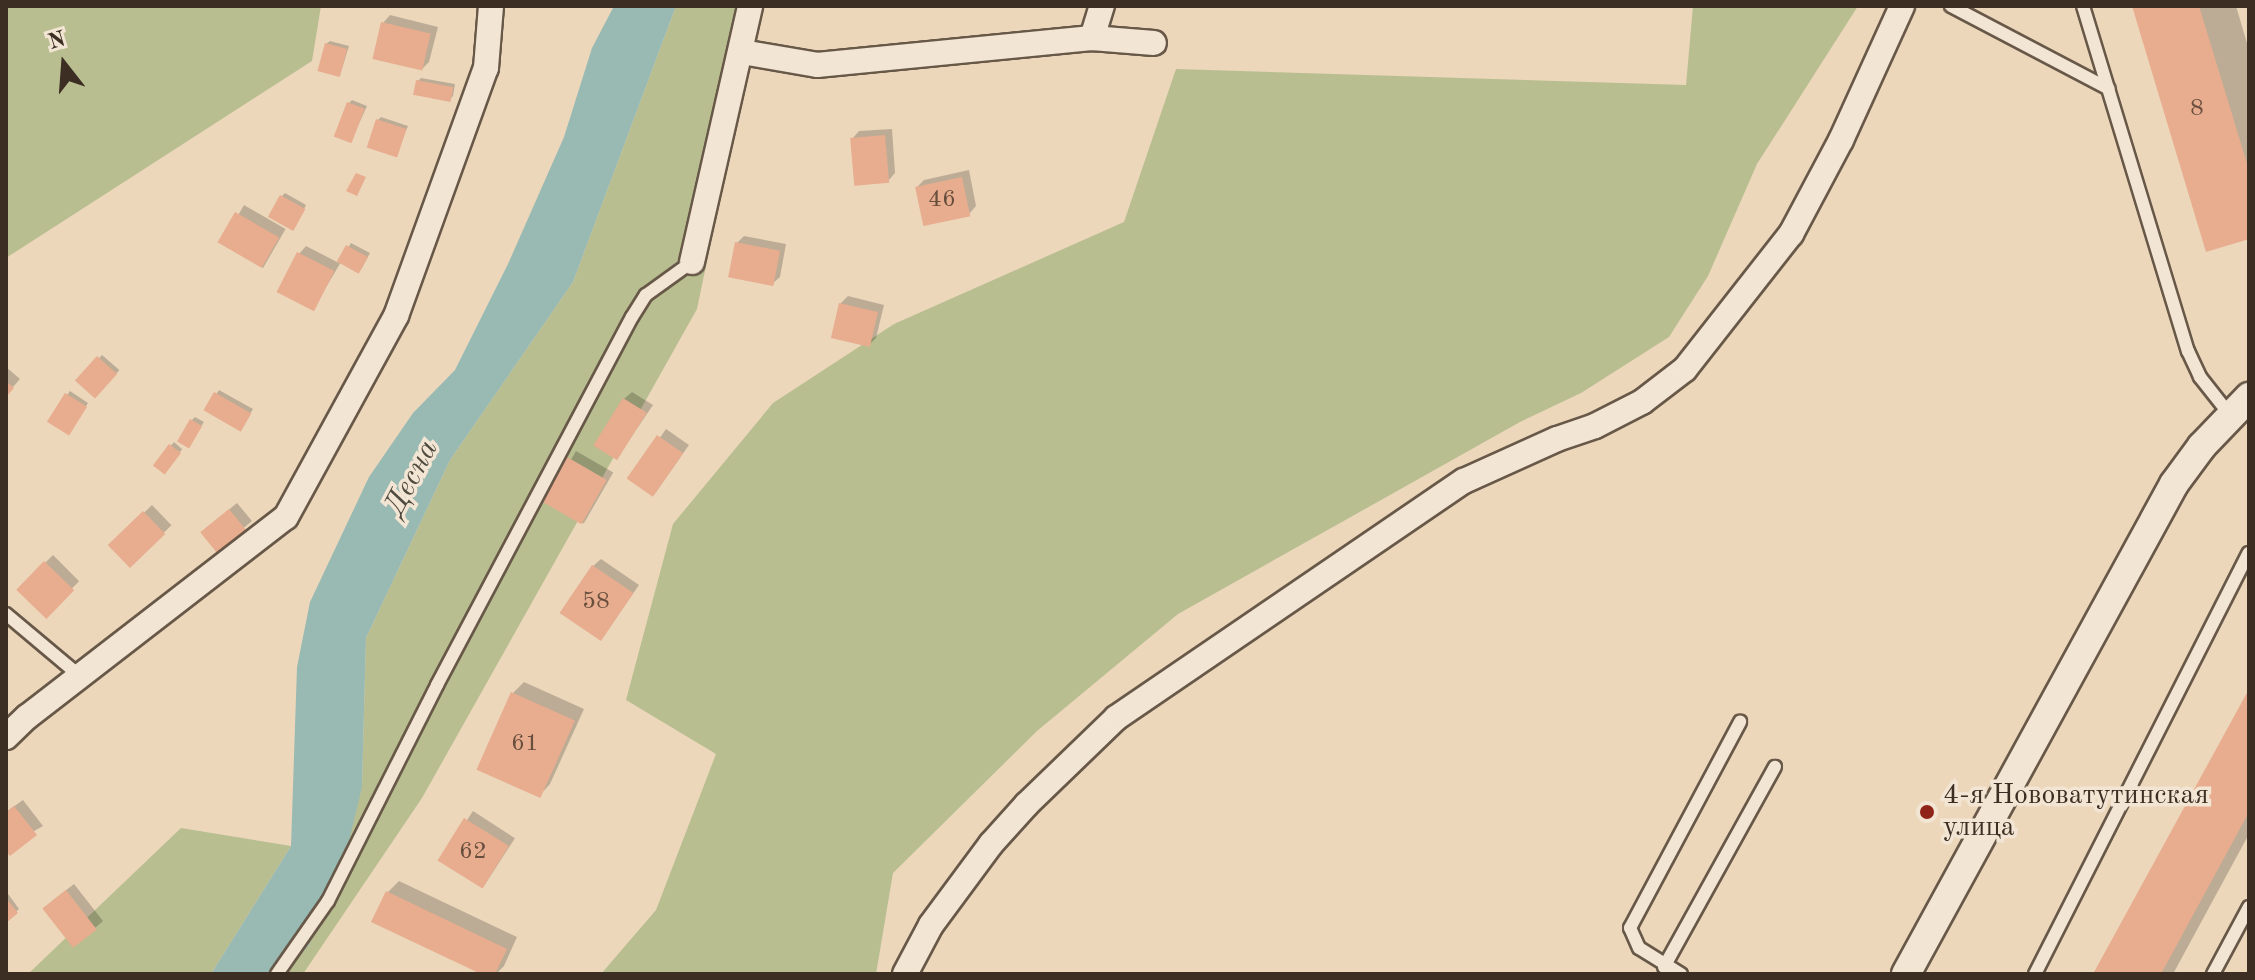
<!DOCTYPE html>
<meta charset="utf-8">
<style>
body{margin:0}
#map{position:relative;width:2255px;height:980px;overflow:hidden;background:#ecd7bb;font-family:"Old Standard TT",serif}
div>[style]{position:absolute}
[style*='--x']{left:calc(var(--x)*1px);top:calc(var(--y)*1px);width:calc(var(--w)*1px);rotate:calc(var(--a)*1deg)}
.green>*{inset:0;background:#b8be90}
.water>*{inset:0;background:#99b9b3}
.shadow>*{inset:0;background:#0003;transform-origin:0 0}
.building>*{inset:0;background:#e8ac8f;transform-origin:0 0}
.roads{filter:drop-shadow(2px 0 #685848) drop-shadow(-2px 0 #685848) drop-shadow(0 2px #685848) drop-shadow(0 -2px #685848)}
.service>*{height:12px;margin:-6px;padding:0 6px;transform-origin:6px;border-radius:6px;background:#f3e5d3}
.minor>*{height:24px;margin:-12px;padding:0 12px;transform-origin:12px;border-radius:12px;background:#f3e5d3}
.tertiary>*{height:28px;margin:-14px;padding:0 14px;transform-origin:14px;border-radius:14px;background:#f3e5d3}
.dots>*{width:22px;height:22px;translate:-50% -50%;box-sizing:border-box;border:4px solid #f3e5d3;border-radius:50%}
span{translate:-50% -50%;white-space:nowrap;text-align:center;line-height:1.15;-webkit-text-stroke:7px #f3e5d3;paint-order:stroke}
.number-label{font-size:24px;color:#674e3d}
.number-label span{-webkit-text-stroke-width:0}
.poi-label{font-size:28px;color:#3c2e22}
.left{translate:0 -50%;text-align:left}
.water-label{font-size:30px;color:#4f4a3f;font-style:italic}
.frame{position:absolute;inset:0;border:8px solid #3c2e22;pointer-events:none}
.north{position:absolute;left:24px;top:24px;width:80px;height:80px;-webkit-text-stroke:6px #f3e5d3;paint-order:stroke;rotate:343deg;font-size:22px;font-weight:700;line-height:32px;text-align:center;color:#3c2e22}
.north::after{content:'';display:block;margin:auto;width:28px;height:36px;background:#3c2e22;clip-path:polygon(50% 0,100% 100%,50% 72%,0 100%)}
</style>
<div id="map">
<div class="green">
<div style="clip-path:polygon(6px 6px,321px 6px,312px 61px,6px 258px)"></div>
<div style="clip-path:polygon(676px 6px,760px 6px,697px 309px,422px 798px,303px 974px,284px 974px,309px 945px,362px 787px,366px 638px,450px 460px,573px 282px)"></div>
<div style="clip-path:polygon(1693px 6px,1858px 6px,1757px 164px,1708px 276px,1669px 337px,1581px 393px,1520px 422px,1178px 614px,1037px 731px,893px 873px,876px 974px,601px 974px,656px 910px,716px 754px,626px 700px,673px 524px,773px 403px,894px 324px,1124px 222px,1176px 69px,1686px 85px)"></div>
<div style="clip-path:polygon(181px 828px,291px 846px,211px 974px,28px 974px)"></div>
</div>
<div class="water">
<div style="clip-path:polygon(614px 6px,676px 6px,573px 282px,450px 460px,366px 638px,362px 787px,342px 870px,309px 945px,284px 974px,211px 974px,291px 846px,297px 667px,310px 602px,369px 477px,413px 413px,455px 370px,508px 264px,564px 137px,592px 48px)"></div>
</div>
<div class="shadow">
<div style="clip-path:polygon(2134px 6px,2236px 6px,2249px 50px,2249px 237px)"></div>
<div style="clip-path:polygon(390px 15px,438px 27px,429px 62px,421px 70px,383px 23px)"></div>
<div style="clip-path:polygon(330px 41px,349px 46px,340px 75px,326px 44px)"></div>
<div style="clip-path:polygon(421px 78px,455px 84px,453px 96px,450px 99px,418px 81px)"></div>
<div style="clip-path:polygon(352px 100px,367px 106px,351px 141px,349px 103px)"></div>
<div style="clip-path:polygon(381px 117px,408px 126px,396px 155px,378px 120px)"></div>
<div style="clip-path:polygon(892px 129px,895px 173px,888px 181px,852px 139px,859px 131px)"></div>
<div style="clip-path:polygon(969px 170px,976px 206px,969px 214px,917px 187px,924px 180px)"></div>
<div style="clip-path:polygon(285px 193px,306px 205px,296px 225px,282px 196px)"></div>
<div style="left:244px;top:205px;width:48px;height:45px;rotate:30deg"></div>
<div style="clip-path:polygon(744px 236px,786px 244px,780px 277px,772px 284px,737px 243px)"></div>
<div style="clip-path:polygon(351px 243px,370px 253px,362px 268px,359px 272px,341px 262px,313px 309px,299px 254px,306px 246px,339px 263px)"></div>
<div style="clip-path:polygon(848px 296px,884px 305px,876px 338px,869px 345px,840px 304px)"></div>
<div style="left:102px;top:355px;width:23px;height:35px;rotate:41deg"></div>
<div style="clip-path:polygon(6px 367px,20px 379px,6px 395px)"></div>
<div style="clip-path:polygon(219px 390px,253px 409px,243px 426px,206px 410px)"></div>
<div style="clip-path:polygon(70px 391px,88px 403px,70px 430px,49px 420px)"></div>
<div style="clip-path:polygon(632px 392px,653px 405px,617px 458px,624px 399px)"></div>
<div style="clip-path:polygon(195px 417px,204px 422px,190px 443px,192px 420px)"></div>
<div style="left:666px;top:429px;width:28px;height:61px;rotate:35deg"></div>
<div style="left:174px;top:442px;width:11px;height:29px;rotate:41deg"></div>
<div style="left:576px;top:451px;width:43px;height:59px;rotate:30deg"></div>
<div style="clip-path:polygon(237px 503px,252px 521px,217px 550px,210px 525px)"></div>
<div style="left:152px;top:505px;width:28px;height:57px;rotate:46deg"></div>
<div style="left:53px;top:555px;width:37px;height:48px;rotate:45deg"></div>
<div style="clip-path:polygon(601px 559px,639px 585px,607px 631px,593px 566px)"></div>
<div style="clip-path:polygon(524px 682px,584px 709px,550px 784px,539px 796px,479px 769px,513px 693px)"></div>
<div style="clip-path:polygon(2249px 693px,2249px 834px,2173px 974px,2096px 974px)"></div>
<div style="clip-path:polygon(23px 800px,43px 826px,6px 847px,6px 812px)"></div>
<div style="left:473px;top:811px;width:50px;height:59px;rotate:33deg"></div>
<div style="clip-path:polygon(399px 881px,517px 937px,504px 966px,496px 974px,485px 974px,387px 893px)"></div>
<div style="clip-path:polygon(74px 884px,103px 921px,95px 928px,52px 901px)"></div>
<div style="clip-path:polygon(6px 891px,19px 909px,6px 920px)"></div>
</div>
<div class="building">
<div style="clip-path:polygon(2132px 6px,2199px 6px,2249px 170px,2249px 239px,2206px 252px)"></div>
<div style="left:381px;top:22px;width:51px;height:38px;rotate:13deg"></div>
<div style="left:325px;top:43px;width:23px;height:29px;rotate:15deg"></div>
<div style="left:416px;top:80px;width:38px;height:15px;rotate:11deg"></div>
<div style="left:347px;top:102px;width:19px;height:37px;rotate:21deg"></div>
<div style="left:376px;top:119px;width:32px;height:30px;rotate:18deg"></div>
<div style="left:885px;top:135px;width:48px;height:35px;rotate:85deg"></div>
<div style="clip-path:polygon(356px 173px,366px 177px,357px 196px,346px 191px)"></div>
<div style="left:962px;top:177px;width:40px;height:48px;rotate:78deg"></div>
<div style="left:280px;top:195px;width:29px;height:25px;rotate:29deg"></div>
<div style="left:235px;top:212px;width:51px;height:35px;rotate:30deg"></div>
<div style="left:735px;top:242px;width:46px;height:36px;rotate:11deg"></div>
<div style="left:346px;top:245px;width:25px;height:19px;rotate:29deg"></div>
<div style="left:297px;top:252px;width:42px;height:45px;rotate:27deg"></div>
<div style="left:839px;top:303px;width:40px;height:36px;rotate:13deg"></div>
<div style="left:97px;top:356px;width:27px;height:33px;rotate:42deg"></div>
<div style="clip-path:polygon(6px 381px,14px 388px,6px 397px)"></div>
<div style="left:214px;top:392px;width:43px;height:21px;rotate:30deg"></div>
<div style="left:65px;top:393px;width:26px;height:34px;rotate:32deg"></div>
<div style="left:623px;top:398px;width:28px;height:56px;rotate:32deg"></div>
<div style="left:190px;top:419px;width:14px;height:26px;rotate:30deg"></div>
<div style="left:657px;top:435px;width:32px;height:53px;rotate:35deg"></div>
<div style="left:169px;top:444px;width:15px;height:27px;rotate:37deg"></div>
<div style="left:567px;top:457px;width:46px;height:51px;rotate:30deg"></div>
<div style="left:229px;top:509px;width:27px;height:37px;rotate:51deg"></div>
<div style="left:143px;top:511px;width:32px;height:49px;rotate:46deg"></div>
<div style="left:44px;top:561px;width:42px;height:40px;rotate:44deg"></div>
<div style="left:592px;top:565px;width:50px;height:58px;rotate:34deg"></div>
<div style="clip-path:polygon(2249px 689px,2249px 812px,2161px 974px,2093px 974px)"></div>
<div style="left:511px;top:692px;width:70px;height:85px;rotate:24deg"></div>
<div style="clip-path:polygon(14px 806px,37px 835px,10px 856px,6px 851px,6px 812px)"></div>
<div style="left:464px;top:818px;width:53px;height:50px;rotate:32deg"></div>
<div style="left:66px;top:890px;width:50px;height:30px;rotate:52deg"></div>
<div style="clip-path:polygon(386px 891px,507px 949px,495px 974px,481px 974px,371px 922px)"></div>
<div style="clip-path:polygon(6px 898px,18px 913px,6px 923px)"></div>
</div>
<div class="roads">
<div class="service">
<div style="--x:1951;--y:6;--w:178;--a:27.7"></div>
<div style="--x:2083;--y:6;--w:361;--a:73.1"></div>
<div style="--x:2188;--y:351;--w:29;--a:65"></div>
<div style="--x:2200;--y:377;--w:48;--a:51.7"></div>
<div style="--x:6;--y:614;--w:97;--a:40"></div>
<div style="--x:1664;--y:967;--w:229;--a:-61"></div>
<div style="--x:277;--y:974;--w:89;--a:-55.1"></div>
<div style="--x:328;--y:901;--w:242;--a:-63.2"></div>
<div style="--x:437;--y:685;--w:416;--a:-62.1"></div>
<div style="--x:632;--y:317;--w:26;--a:-58"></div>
<div style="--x:646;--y:295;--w:57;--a:-35.7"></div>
<div style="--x:1681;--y:974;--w:49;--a:-148.2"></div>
<div style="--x:1639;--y:948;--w:22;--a:-114"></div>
<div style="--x:1630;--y:928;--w:234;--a:-61.9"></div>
<div style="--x:2035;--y:974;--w:472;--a:-63.1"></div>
<div style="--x:2213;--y:974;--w:76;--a:-61.8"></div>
</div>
<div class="minor">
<div style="--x:1092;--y:38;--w:34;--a:-73"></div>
<div style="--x:742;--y:52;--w:76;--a:9.8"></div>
<div style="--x:817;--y:65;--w:276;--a:-5.6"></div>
<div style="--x:1092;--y:38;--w:62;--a:4.6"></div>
<div style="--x:692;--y:262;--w:262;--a:-77.2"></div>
<div style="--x:6;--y:737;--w:29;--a:-44"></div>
<div style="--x:27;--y:717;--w:327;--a:-37.7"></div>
<div style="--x:286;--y:517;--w:229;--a:-61.3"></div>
<div style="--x:396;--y:316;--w:264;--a:-70.1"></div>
<div style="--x:486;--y:68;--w:62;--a:-85.4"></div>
<div style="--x:905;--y:974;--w:55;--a:-62"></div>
<div style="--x:931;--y:925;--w:101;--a:-53.5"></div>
<div style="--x:991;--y:844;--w:54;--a:-48"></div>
<div style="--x:1027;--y:804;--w:124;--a:-44"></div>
<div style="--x:1116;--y:718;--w:421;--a:-34.3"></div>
<div style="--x:1464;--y:481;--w:102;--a:-24.3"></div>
<div style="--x:1557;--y:439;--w:40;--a:-18.9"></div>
<div style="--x:1595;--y:426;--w:53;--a:-27.1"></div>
<div style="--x:1642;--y:402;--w:54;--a:-37.5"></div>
<div style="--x:1685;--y:369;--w:172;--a:-51.9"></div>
<div style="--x:1791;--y:234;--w:106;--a:-62"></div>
<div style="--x:1841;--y:140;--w:147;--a:-65.5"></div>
</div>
<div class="tertiary">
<div style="--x:1906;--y:974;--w:559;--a:-61.32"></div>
<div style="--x:2174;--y:484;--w:47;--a:-53.6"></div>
<div style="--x:2202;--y:446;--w:68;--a:-46.2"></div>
</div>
</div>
<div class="dots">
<div style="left:1927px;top:812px;background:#8f2418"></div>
</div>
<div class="number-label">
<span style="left:2197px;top:110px">8</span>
<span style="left:942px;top:201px">46</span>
<span style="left:596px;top:603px">58</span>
<span style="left:525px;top:745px">61</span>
<span style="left:473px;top:853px">62</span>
</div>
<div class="poi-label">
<span class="left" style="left:1943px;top:812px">4-я Нововатутинская<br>улица</span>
</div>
<div class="water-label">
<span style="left:412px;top:478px;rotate:-62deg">Десна</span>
</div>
<div class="frame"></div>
<div class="north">N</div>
</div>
